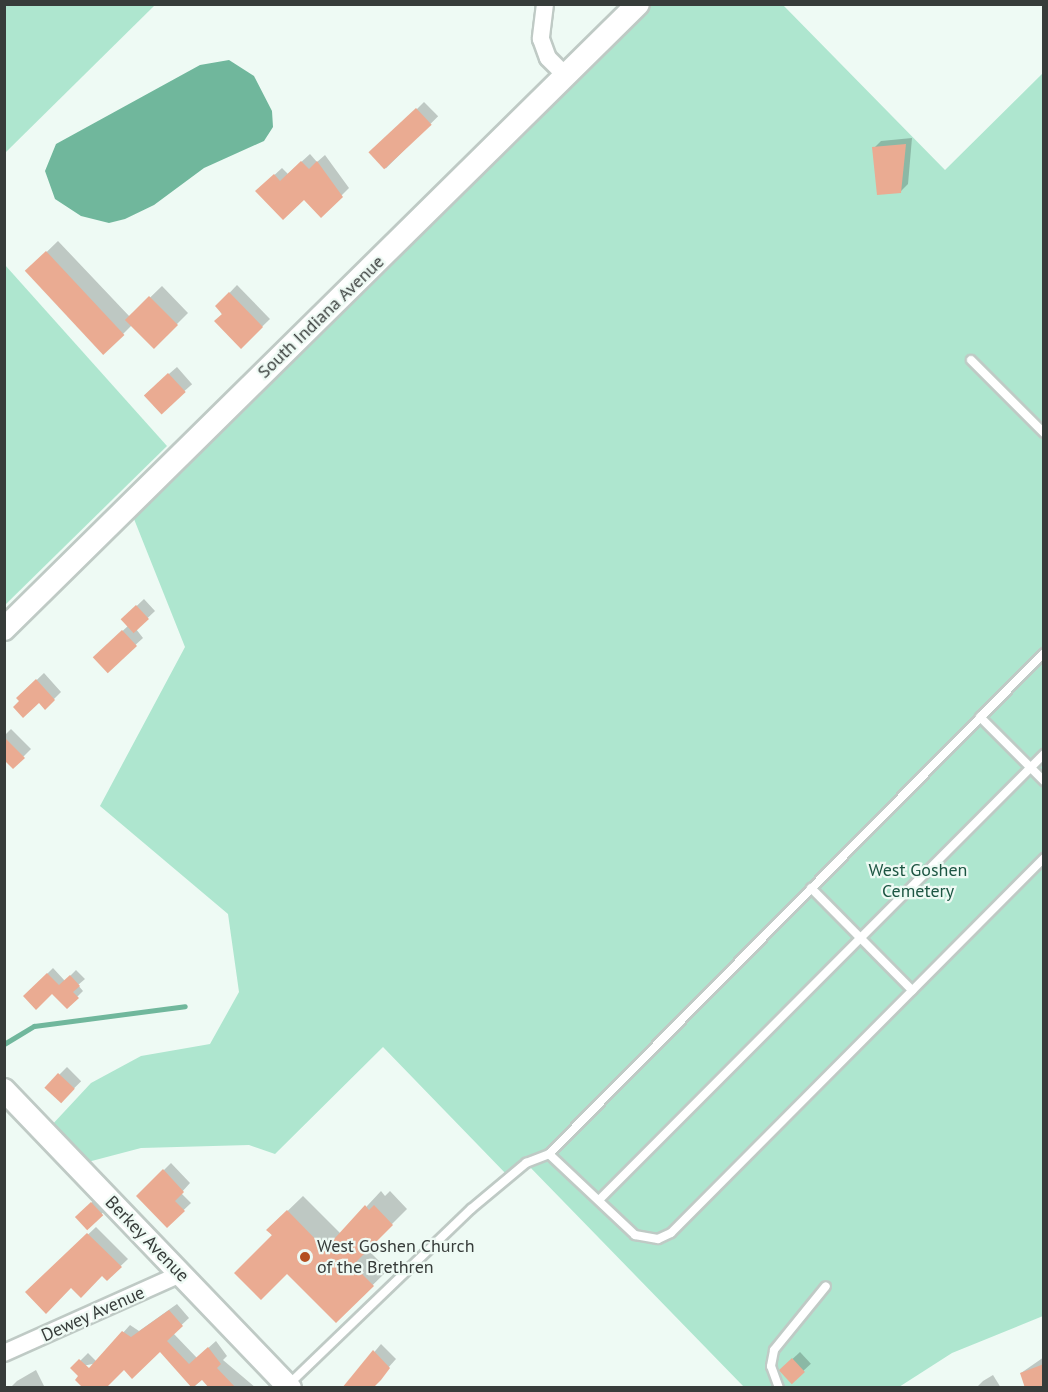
<!DOCTYPE html>
<style>
body{margin:0}
#map{position:relative;width:1048px;height:1392px;overflow:hidden;background:#eefaf4;font-family:"PT Sans",sans-serif}
div>[style]{position:absolute}
[style*='--x']{left:calc(var(--x)*1px);top:calc(var(--y)*1px);width:calc(var(--w)*1px);rotate:calc(var(--a)*1deg)}
.green>*{inset:0;background:#aee6cf}
.water>*{inset:0;background:#70b79c}
.shadow>*{inset:0;background:#0003;transform-origin:0 0}
.stream>*{height:5px;margin:-2.5px;padding:0 2.5px;transform-origin:2.5px;border-radius:2.5px;background:#70b79c}
.building>*{inset:0;background:#eaab92;transform-origin:0 0}
.roads{filter:drop-shadow(2px 0 #bfcac5) drop-shadow(-2px 0 #bfcac5) drop-shadow(0 2px #bfcac5) drop-shadow(0 -2px #bfcac5)}
.lane>*{height:8px;margin:-4px;padding:0 4px;transform-origin:4px;border-radius:4px;background:#fff}
.street>*{height:16px;margin:-8px;padding:0 8px;transform-origin:8px;border-radius:8px;background:#fff}
.secondary>*{height:22px;margin:-11px;padding:0 11px;transform-origin:11px;border-radius:11px;background:#fff}
.dots>*{width:16px;height:16px;translate:-50% -50%;box-sizing:border-box;border:3px solid #eefaf4;border-radius:50%}
span{translate:-50% -50%;white-space:nowrap;text-align:center;line-height:1.15;-webkit-text-stroke:4.5px #eefaf4;paint-order:stroke}
.street-label{font-size:18px;color:#373c3a}
.park-label{font-size:18px;color:#1c5542}
.poi-label{font-size:18px;color:#373c3a}
.left{translate:0 -50%;text-align:left}
.frame{position:absolute;inset:0;border:6px solid #373c3a;pointer-events:none}
</style>
<div id="map">
<div class="green">
<div style="clip-path:polygon(5px 4px,155px 4px,155px 5px,5px 153px)"></div>
<div style="clip-path:polygon(638px 5px,783px 5px,945px 170px,1043px 73px,1043px 1316px,952px 1353px,899px 1387px,744px 1387px,526px 1163px,509px 1177px,383px 1047px,275px 1154px,249px 1145px,141px 1148px,84px 1163px,50px 1127px,91px 1083px,141px 1056px,210px 1044px,239px 992px,228px 914px,100px 806px,185px 647px,134px 519px)"></div>
<div style="clip-path:polygon(5px 265px,167px 446px,5px 605px,4px 605px)"></div>
</div>
<div class="water">
<div style="clip-path:polygon(229px 60px,254px 76px,272px 111px,273px 127px,264px 141px,204px 168px,154px 205px,125px 219px,109px 223px,81px 216px,55px 199px,45px 171px,56px 144px,200px 65px)"></div>
</div>
<div class="shadow">
<div style="left:424px;top:102px;width:20px;height:74px;rotate:45deg"></div>
<div style="clip-path:polygon(912px 138px,908px 184px,901px 191px,874px 148px,881px 141px)"></div>
<div style="clip-path:polygon(310px 154px,317px 162px,325px 155px,349px 188px,321px 216px,304px 198px,257px 191px,282px 168px,288px 174px)"></div>
<div style="clip-path:polygon(58px 241px,130px 317px,162px 286px,188px 313px,154px 347px,132px 325px,105px 352px,27px 271px)"></div>
<div style="clip-path:polygon(237px 285px,270px 319px,241px 347px,217px 306px)"></div>
<div style="left:177px;top:367px;width:23px;height:42px;rotate:49deg"></div>
<div style="clip-path:polygon(144px 599px,155px 611px,136px 629px,143px 638px,107px 671px,102px 650px,129px 625px,123px 619px)"></div>
<div style="clip-path:polygon(44px 673px,61px 692px,45px 708px,39px 701px,21px 701px,18px 698px)"></div>
<div style="clip-path:polygon(11px 729px,31px 749px,13px 767px,4px 758px,4px 736px)"></div>
<div style="clip-path:polygon(53px 968px,65px 981px,76px 970px,85px 979px,78px 985px,83px 991px,67px 1007px,52px 992px,25px 996px)"></div>
<div style="left:67px;top:1067px;width:20px;height:29px;rotate:45deg"></div>
<div style="clip-path:polygon(171px 1163px,190px 1183px,181px 1193px,191px 1203px,167px 1226px,138px 1196px)"></div>
<div style="clip-path:polygon(381px 1191px,385px 1196px,390px 1191px,407px 1209px,367px 1249px,388px 1270px,336px 1321px,268px 1230px,303px 1196px,341px 1234px)"></div>
<div style="left:99px;top:1196px;width:15px;height:30px;rotate:48deg"></div>
<div style="clip-path:polygon(96px 1227px,128px 1259px,107px 1279px,102px 1274px,71px 1286px,27px 1292px)"></div>
<div style="clip-path:polygon(177px 1304px,189px 1318px,173px 1333px,197px 1358px,216px 1341px,227px 1356px,223px 1360px,256px 1388px,214px 1388px,202px 1379px,194px 1387px,160px 1350px,73px 1368px,88px 1353px,97px 1362px,130px 1325px,139px 1331px)"></div>
<div style="clip-path:polygon(381px 1344px,396px 1359px,370px 1388px,347px 1385px)"></div>
<div style="left:800px;top:1352px;width:16px;height:26px;rotate:47deg"></div>
<div style="clip-path:polygon(1044px 1357px,1044px 1388px,1021px 1373px)"></div>
<div style="clip-path:polygon(36px 1370px,45px 1388px,10px 1388px,17px 1381px)"></div>
<div style="clip-path:polygon(993px 1375px,1001px 1388px,976px 1388px,983px 1381px)"></div>
</div>
<div class="stream">
<div style="--x:4;--y:1044;--w:35;--a:-31"></div>
<div style="--x:34;--y:1026;--w:152;--a:-7.5"></div>
</div>
<div class="building">
<div style="left:416px;top:108px;width:23px;height:65px;rotate:47deg"></div>
<div style="clip-path:polygon(906px 144px,901px 193px,877px 195px,872px 147px)"></div>
<div style="clip-path:polygon(301px 161px,309px 169px,317px 161px,343px 197px,321px 218px,304px 200px,283px 220px,255px 191px,274px 174px,280px 181px)"></div>
<div style="left:46px;top:251px;width:115px;height:29px;rotate:47deg"></div>
<div style="clip-path:polygon(229px 292px,263px 327px,241px 349px,214px 321px,222px 314px,215px 306px)"></div>
<div style="left:149px;top:296px;width:41px;height:34px;rotate:45deg"></div>
<div style="left:168px;top:373px;width:26px;height:33px;rotate:47deg"></div>
<div style="left:136px;top:605px;width:19px;height:21px;rotate:47deg"></div>
<div style="left:122px;top:630px;width:22px;height:40px;rotate:47deg"></div>
<div style="clip-path:polygon(36px 679px,55px 700px,45px 710px,39px 703px,23px 718px,13px 707px,19px 701px,16px 698px)"></div>
<div style="clip-path:polygon(4px 737px,25px 758px,13px 769px,4px 760px)"></div>
<div style="clip-path:polygon(47px 973px,59px 985px,70px 975px,80px 986px,73px 992px,79px 998px,67px 1009px,52px 994px,36px 1010px,23px 996px)"></div>
<div style="left:58px;top:1073px;width:23px;height:20px;rotate:43deg"></div>
<div style="clip-path:polygon(163px 1169px,184px 1192px,175px 1201px,185px 1211px,167px 1228px,136px 1196px)"></div>
<div style="left:91px;top:1202px;width:18px;height:22px;rotate:47deg"></div>
<div style="clip-path:polygon(365px 1205px,369px 1210px,374px 1205px,393px 1225px,353px 1265px,374px 1286px,336px 1323px,287px 1274px,261px 1300px,234px 1273px,272px 1235px,266px 1230px,287px 1210px,325px 1249px)"></div>
<div style="clip-path:polygon(87px 1233px,122px 1267px,107px 1281px,102px 1276px,81px 1298px,71px 1288px,46px 1314px,25px 1292px)"></div>
<div style="clip-path:polygon(169px 1310px,183px 1326px,167px 1341px,189px 1364px,208px 1347px,221px 1364px,217px 1368px,236px 1388px,209px 1388px,202px 1380px,192px 1388px,160px 1352px,132px 1379px,124px 1370px,106px 1388px,83px 1388px,75px 1380px,78px 1376px,70px 1368px,79px 1359px,89px 1368px,122px 1331px,131px 1337px)"></div>
<div style="clip-path:polygon(373px 1350px,390px 1368px,381px 1380px,373px 1388px,342px 1388px)"></div>
<div style="left:792px;top:1358px;width:19px;height:18px;rotate:47deg"></div>
<div style="clip-path:polygon(1044px 1364px,1044px 1388px,1025px 1388px,1020px 1373px)"></div>
</div>
<div class="roads">
<div class="lane">
<div style="--x:971;--y:360;--w:103;--a:45"></div>
<div style="--x:980;--y:717;--w:91;--a:45"></div>
<div style="--x:811;--y:888;--w:144;--a:45.3"></div>
<div style="--x:549;--y:1154;--w:118;--a:43.3"></div>
<div style="--x:635;--y:1235;--w:23;--a:10"></div>
<div style="--x:658;--y:1239;--w:14;--a:-25"></div>
<div style="--x:671;--y:1233;--w:529;--a:-45.15"></div>
<div style="--x:599;--y:1200;--w:630;--a:-45.06"></div>
<div style="--x:288;--y:1385;--w:254;--a:-43.9"></div>
<div style="--x:471;--y:1209;--w:72;--a:-39.9"></div>
<div style="--x:526;--y:1163;--w:25;--a:-21"></div>
<div style="--x:549;--y:1154;--w:704;--a:-45.35"></div>
<div style="--x:779;--y:1388;--w:23;--a:-110"></div>
<div style="--x:771;--y:1366;--w:16;--a:-79"></div>
<div style="--x:774;--y:1350;--w:82;--a:-50.9"></div>
</div>
<div class="street">
<div style="--x:545;--y:4;--w:35;--a:97"></div>
<div style="--x:541;--y:39;--w:20;--a:70"></div>
<div style="--x:548;--y:58;--w:25;--a:45"></div>
<div style="--x:4;--y:1353;--w:194;--a:-24.1"></div>
</div>
<div class="secondary">
<div style="--x:4;--y:629;--w:890;--a:-44.59"></div>
<div style="--x:4;--y:1090;--w:413;--a:46.2"></div>
</div>
</div>
<div class="dots">
<div style="left:305px;top:1257px;background:#b44f20"></div>
</div>
<div class="street-label">
<span style="left:321px;top:317px;rotate:-44deg">South Indiana Avenue</span>
<span style="left:147px;top:1239px;rotate:46deg">Berkey Avenue</span>
<span style="left:93px;top:1314px;rotate:-24deg">Dewey Avenue</span>
</div>
<div class="park-label">
<span style="left:918px;top:881px">West Goshen<br>Cemetery</span>
</div>
<div class="poi-label">
<span class="left" style="left:317px;top:1257px">West Goshen Church<br>of the Brethren</span>
</div>
<div class="frame"></div>
</div>
